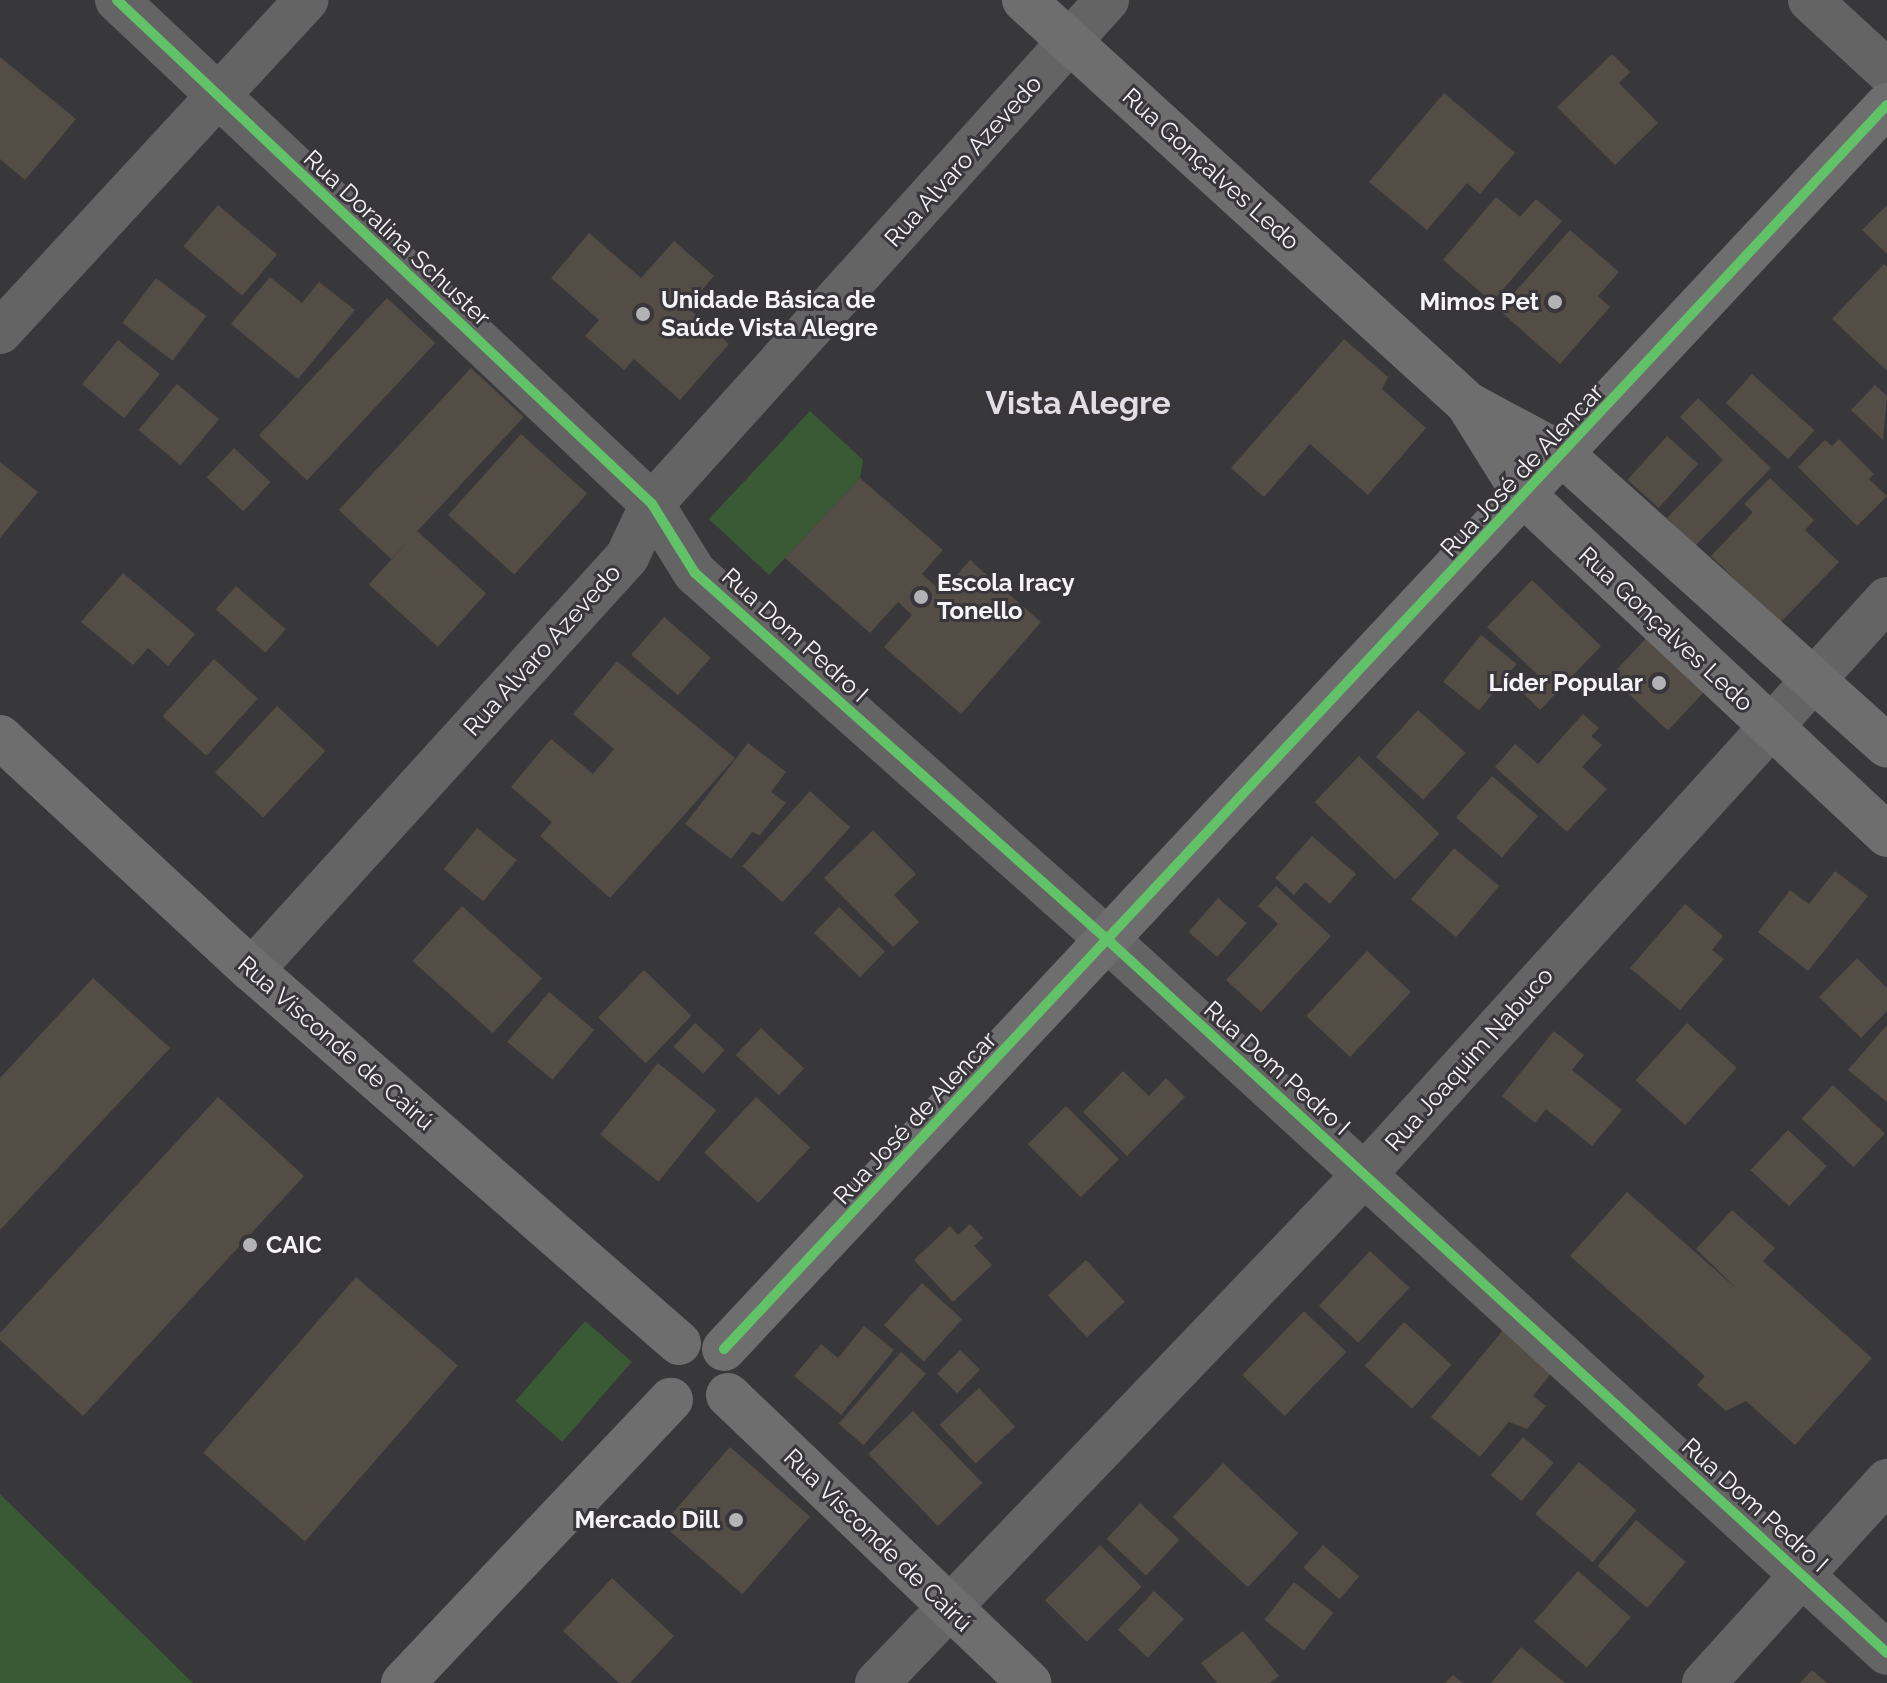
<!DOCTYPE html>
<meta charset="utf-8">
<style>
body{margin:0}
#map{position:relative;width:1887px;height:1683px;overflow:hidden;background:#383739;font-family:Raleway,sans-serif}
div>[style]{position:absolute}
[style*='--x']{left:calc(var(--x)*1px);top:calc(var(--y)*1px);width:calc(var(--w)*1px);rotate:calc(var(--a)*1deg)}
.green>*{inset:0;background:#3a5a36;transform-origin:0 0}
.building>*{inset:0;background:#544d46;transform-origin:0 0}
.street>*{height:44px;margin:-22px;padding:0 22px;transform-origin:22px;border-radius:22px;background:#656464}
.secondary>*{height:44px;margin:-22px;padding:0 22px;transform-origin:22px;border-radius:22px;background:#6f6e6e}
.cycleway>*{height:10px;margin:-5px;padding:0 5px;transform-origin:5px;border-radius:5px;background:#61c268}
.dots>*{width:22px;height:22px;translate:-50% -50%;box-sizing:border-box;border:4px solid #38363a;border-radius:50%}
span{translate:-50% -50%;white-space:nowrap;text-align:center;line-height:1.15;-webkit-text-stroke:6px #38363a;paint-order:stroke}
.street-label{font-size:24px;color:#f5f4f7}
.poi-label{font-size:24px;color:#f5f4f7;font-weight:700}
.left{translate:0 -50%;text-align:left}
.right{translate:-100% -50%;text-align:right}
.district-label{font-size:32px;color:#e1dfe5;font-weight:700}
</style>
<div id="map">
<div class="green">
<div style="clip-path:polygon(810px 411px,863px 460px,860px 478px,769px 575px,709px 519px)"></div>
<div style="left:585px;top:1321px;width:62px;height:106px;rotate:41deg"></div>
<div style="clip-path:polygon(0 1494px,193px 1683px,0 1683px)"></div>
</div>
<div class="building">
<div style="clip-path:polygon(1612px 54px,1630px 72px,1619px 83px,1658px 123px,1615px 165px,1557px 107px)"></div>
<div style="clip-path:polygon(0 57px,76px 119px,25px 180px,0 159px)"></div>
<div style="clip-path:polygon(1444px 93px,1515px 153px,1480px 194px,1467px 183px,1427px 230px,1369px 182px)"></div>
<div style="clip-path:polygon(1496px 197px,1520px 217px,1536px 199px,1562px 221px,1492px 302px,1443px 260px)"></div>
<div style="left:218px;top:205px;width:77px;height:54px;rotate:40deg"></div>
<div style="clip-path:polygon(1887px 205px,1887px 254px,1862px 230px)"></div>
<div style="clip-path:polygon(1570px 230px,1619px 272px,1598px 296px,1610px 307px,1560px 364px,1499px 310px)"></div>
<div style="clip-path:polygon(589px 233px,641px 278px,674px 241px,714px 276px,687px 307px,729px 344px,680px 400px,634px 359px,624px 370px,585px 336px,599px 320px,551px 278px)"></div>
<div style="clip-path:polygon(1884px 264px,1887px 267px,1887px 371px,1832px 319px)"></div>
<div style="clip-path:polygon(270px 277px,302px 303px,319px 282px,355px 310px,298px 379px,231px 324px)"></div>
<div style="left:156px;top:278px;width:63px;height:56px;rotate:37deg"></div>
<div style="left:387px;top:298px;width:66px;height:188px;rotate:43deg"></div>
<div style="clip-path:polygon(1344px 339px,1388px 377px,1382px 389px,1426px 428px,1368px 495px,1310px 444px,1264px 497px,1231px 468px)"></div>
<div style="left:118px;top:340px;width:54px;height:57px;rotate:39deg"></div>
<div style="left:471px;top:368px;width:72px;height:194px;rotate:43deg"></div>
<div style="left:1752px;top:374px;width:84px;height:39px;rotate:42deg"></div>
<div style="left:177px;top:384px;width:55px;height:60px;rotate:40deg"></div>
<div style="clip-path:polygon(1875px 385px,1887px 396px,1883px 440px,1851px 410px)"></div>
<div style="clip-path:polygon(1698px 398px,1771px 468px,1695px 546px,1667px 518px,1723px 460px,1680px 417px)"></div>
<div style="left:521px;top:434px;width:89px;height:109px;rotate:42deg"></div>
<div style="left:1667px;top:436px;width:42px;height:59px;rotate:42deg"></div>
<div style="clip-path:polygon(1839px 439px,1874px 474px,1869px 479px,1887px 496px,1857px 526px,1798px 467px,1825px 440px,1832px 446px)"></div>
<div style="left:234px;top:448px;width:50px;height:40px;rotate:43deg"></div>
<div style="clip-path:polygon(0 462px,38px 492px,0 538px)"></div>
<div style="clip-path:polygon(860px 478px,943px 550px,922px 574px,942px 592px,970px 560px,1041px 622px,961px 714px,884px 647px,912px 615px,898px 602px,870px 633px,785px 558px)"></div>
<div style="clip-path:polygon(1770px 478px,1814px 520px,1805px 530px,1839px 562px,1780px 623px,1711px 556px,1753px 512px,1744px 504px)"></div>
<div style="left:417px;top:531px;width:93px;height:72px;rotate:42deg"></div>
<div style="clip-path:polygon(123px 573px,195px 634px,168px 666px,148px 648px,133px 665px,81px 622px)"></div>
<div style="clip-path:polygon(1532px 580px,1601px 646px,1540px 710px,1523px 693px,1539px 676px,1487px 627px)"></div>
<div style="left:236px;top:586px;width:66px;height:31px;rotate:41deg"></div>
<div style="left:664px;top:617px;width:62px;height:50px;rotate:41deg"></div>
<div style="left:1481px;top:635px;width:46px;height:60px;rotate:39deg"></div>
<div style="left:1649px;top:635px;width:79px;height:57px;rotate:43deg"></div>
<div style="left:214px;top:659px;width:59px;height:77px;rotate:42deg"></div>
<div style="clip-path:polygon(617px 661px,735px 758px,610px 898px,540px 836px,552px 822px,511px 787px,551px 739px,593px 774px,614px 749px,573px 714px)"></div>
<div style="left:277px;top:706px;width:66px;height:91px;rotate:43deg"></div>
<div style="left:1418px;top:710px;width:64px;height:63px;rotate:42deg"></div>
<div style="clip-path:polygon(1583px 714px,1599px 728px,1591px 736px,1602px 745px,1582px 767px,1607px 789px,1567px 832px,1495px 767px,1515px 744px,1538px 764px)"></div>
<div style="clip-path:polygon(748px 743px,786px 772px,771px 792px,786px 803px,760px 835px,752px 832px,731px 859px,685px 824px)"></div>
<div style="left:1359px;top:756px;width:112px;height:64px;rotate:44deg"></div>
<div style="left:1492px;top:776px;width:61px;height:55px;rotate:41deg"></div>
<div style="left:810px;top:791px;width:54px;height:101px;rotate:42deg"></div>
<div style="left:477px;top:828px;width:51px;height:53px;rotate:39deg"></div>
<div style="clip-path:polygon(873px 830px,916px 874px,894px 895px,919px 922px,893px 947px,824px 878px)"></div>
<div style="clip-path:polygon(1312px 836px,1356px 874px,1330px 904px,1305px 882px,1294px 895px,1275px 878px)"></div>
<div style="left:1454px;top:848px;width:59px;height:67px;rotate:40deg"></div>
<div style="clip-path:polygon(1835px 871px,1868px 896px,1808px 971px,1758px 932px,1790px 890px,1809px 904px)"></div>
<div style="clip-path:polygon(1276px 886px,1331px 936px,1261px 1012px,1226px 980px,1278px 924px,1258px 906px)"></div>
<div style="left:1218px;top:898px;width:38px;height:45px;rotate:41deg"></div>
<div style="clip-path:polygon(1685px 904px,1723px 936px,1712px 950px,1724px 959px,1680px 1010px,1630px 968px)"></div>
<div style="left:462px;top:906px;width:108px;height:74px;rotate:42deg"></div>
<div style="left:839px;top:907px;width:64px;height:36px;rotate:44deg"></div>
<div style="left:1367px;top:951px;width:60px;height:89px;rotate:43deg"></div>
<div style="clip-path:polygon(1857px 958px,1887px 988px,1887px 1011px,1861px 1038px,1819px 997px)"></div>
<div style="left:644px;top:970px;width:66px;height:66px;rotate:44deg"></div>
<div style="clip-path:polygon(93px 978px,170px 1048px,0 1230px,0 1078px)"></div>
<div style="left:549px;top:992px;width:59px;height:65px;rotate:40deg"></div>
<div style="left:695px;top:1023px;width:40px;height:32px;rotate:42deg"></div>
<div style="left:1687px;top:1023px;width:67px;height:77px;rotate:42deg"></div>
<div style="clip-path:polygon(1887px 1025px,1887px 1102px,1848px 1070px)"></div>
<div style="left:761px;top:1028px;width:59px;height:37px;rotate:43deg"></div>
<div style="clip-path:polygon(1554px 1031px,1584px 1055px,1572px 1070px,1622px 1110px,1592px 1146px,1546px 1109px,1535px 1123px,1502px 1096px)"></div>
<div style="left:658px;top:1063px;width:75px;height:92px;rotate:39deg"></div>
<div style="clip-path:polygon(1123px 1071px,1149px 1096px,1166px 1078px,1185px 1097px,1127px 1156px,1083px 1112px)"></div>
<div style="left:1833px;top:1085px;width:71px;height:46px;rotate:43deg"></div>
<div style="clip-path:polygon(218px 1097px,304px 1176px,83px 1416px,0 1340px,0 1333px)"></div>
<div style="left:756px;top:1097px;width:74px;height:76px;rotate:43deg"></div>
<div style="left:1066px;top:1106px;width:75px;height:54px;rotate:45deg"></div>
<div style="left:1788px;top:1130px;width:53px;height:55px;rotate:43deg"></div>
<div style="clip-path:polygon(1627px 1192px,1738px 1290px,1696px 1249px,1732px 1210px,1775px 1248px,1763px 1261px,1872px 1358px,1795px 1445px,1746px 1401px,1726px 1411px,1697px 1385px,1705px 1376px,1570px 1256px)"></div>
<div style="clip-path:polygon(970px 1224px,983px 1238px,974px 1246px,992px 1265px,953px 1302px,914px 1260px,950px 1226px,958px 1235px)"></div>
<div style="left:1370px;top:1251px;width:54px;height:75px;rotate:43deg"></div>
<div style="left:1086px;top:1260px;width:57px;height:52px;rotate:47deg"></div>
<div style="left:356px;top:1277px;width:135px;height:233px;rotate:41deg"></div>
<div style="left:922px;top:1283px;width:54px;height:57px;rotate:42deg"></div>
<div style="left:1304px;top:1311px;width:59px;height:89px;rotate:44deg"></div>
<div style="left:1404px;top:1322px;width:64px;height:59px;rotate:42deg"></div>
<div style="clip-path:polygon(864px 1326px,894px 1350px,841px 1415px,794px 1376px,821px 1344px,838px 1358px)"></div>
<div style="clip-path:polygon(1504px 1329px,1554px 1370px,1533px 1396px,1546px 1406px,1527px 1429px,1509px 1422px,1480px 1457px,1431px 1417px)"></div>
<div style="left:960px;top:1350px;width:28px;height:33px;rotate:44deg"></div>
<div style="left:901px;top:1352px;width:33px;height:95px;rotate:41deg"></div>
<div style="left:979px;top:1388px;width:53px;height:54px;rotate:47deg"></div>
<div style="left:913px;top:1411px;width:100px;height:62px;rotate:46deg"></div>
<div style="left:1523px;top:1437px;width:40px;height:50px;rotate:40deg"></div>
<div style="left:730px;top:1447px;width:106px;height:103px;rotate:41deg"></div>
<div style="left:1579px;top:1462px;width:75px;height:68px;rotate:40deg"></div>
<div style="left:1223px;top:1463px;width:103px;height:74px;rotate:43deg"></div>
<div style="left:1140px;top:1503px;width:54px;height:49px;rotate:43deg"></div>
<div style="left:1636px;top:1520px;width:65px;height:60px;rotate:40deg"></div>
<div style="left:1100px;top:1545px;width:59px;height:78px;rotate:45deg"></div>
<div style="left:1323px;top:1545px;width:48px;height:30px;rotate:41deg"></div>
<div style="left:1578px;top:1571px;width:70px;height:67px;rotate:41deg"></div>
<div style="clip-path:polygon(612px 1578px,674px 1636px,630px 1683px,619px 1683px,563px 1631px)"></div>
<div style="left:1294px;top:1582px;width:50px;height:48px;rotate:38deg"></div>
<div style="left:1154px;top:1591px;width:41px;height:53px;rotate:43deg"></div>
<div style="clip-path:polygon(1243px 1631px,1279px 1676px,1270px 1683px,1217px 1683px,1201px 1663px)"></div>
<div style="clip-path:polygon(1521px 1647px,1565px 1683px,1491px 1683px)"></div>
<div style="clip-path:polygon(1812px 1670px,1827px 1683px,1800px 1683px)"></div>
<div style="clip-path:polygon(1453px 1675px,1463px 1683px,1445px 1683px)"></div>
</div>
<div class="street">
<div style="--x:117;--y:0;--w:735;--a:43.29"></div>
<div style="--x:652;--y:504;--w:81;--a:58.1"></div>
<div style="--x:695;--y:573;--w:555;--a:41.64"></div>
<div style="--x:1110;--y:942;--w:1053;--a:42.46"></div>
<div style="--x:1810;--y:0;--w:105;--a:42.7"></div>
<div style="--x:0;--y:332;--w:452;--a:-47.3"></div>
<div style="--x:252;--y:970;--w:558;--a:-47.76"></div>
<div style="--x:627;--y:557;--w:59;--a:-64.7"></div>
<div style="--x:652;--y:504;--w:679;--a:-47.92"></div>
<div style="--x:877;--y:1683;--w:704;--a:-46.21"></div>
<div style="--x:1364;--y:1175;--w:778;--a:-47.76"></div>
<div style="--x:1704;--y:1683;--w:273;--a:-47.8"></div>
</div>
<div class="secondary">
<div style="--x:1024;--y:0;--w:600;--a:42.3"></div>
<div style="--x:1468;--y:404;--w:108;--a:28.2"></div>
<div style="--x:1563;--y:455;--w:435;--a:41.9"></div>
<div style="--x:1469;--y:406;--w:106;--a:58.1"></div>
<div style="--x:1525;--y:496;--w:496;--a:43.1"></div>
<div style="--x:0;--y:737;--w:343;--a:42.8"></div>
<div style="--x:252;--y:970;--w:567;--a:41.14"></div>
<div style="--x:724;--y:1349;--w:1703;--a:-46.93"></div>
<div style="--x:728;--y:1395;--w:417;--a:43.7"></div>
<div style="--x:403;--y:1683;--w:390;--a:-46.6"></div>
</div>
<div class="cycleway">
<div style="--x:117;--y:0;--w:735;--a:43.29"></div>
<div style="--x:652;--y:504;--w:81;--a:58.1"></div>
<div style="--x:695;--y:573;--w:555;--a:41.64"></div>
<div style="--x:1110;--y:942;--w:1053;--a:42.46"></div>
<div style="--x:724;--y:1349;--w:1703;--a:-46.93"></div>
</div>
<div class="dots">
<div style="left:1555px;top:302px;background:#b3b2b4"></div>
<div style="left:643px;top:314px;background:#b3b2b4"></div>
<div style="left:921px;top:597px;background:#b3b2b4"></div>
<div style="left:1659px;top:683px;background:#b3b2b4"></div>
<div style="left:250px;top:1245px;background:#b3b2b4"></div>
<div style="left:736px;top:1520px;background:#b3b2b4"></div>
</div>
<div class="street-label">
<span style="left:963px;top:161px;rotate:-48deg">Rua Alvaro Azevedo</span>
<span style="left:1211px;top:169px;rotate:42deg">Rua Gonçalves Ledo</span>
<span style="left:397px;top:238px;rotate:43deg">Rua Doralina Schuster</span>
<span style="left:1522px;top:470px;rotate:-47deg">Rua José de Alencar</span>
<span style="left:1666px;top:629px;rotate:43deg">Rua Gonçalves Ledo</span>
<span style="left:795px;top:635px;rotate:42deg">Rua Dom Pedro I</span>
<span style="left:542px;top:650px;rotate:-48deg">Rua Alvaro Azevedo</span>
<span style="left:336px;top:1043px;rotate:41deg">Rua Visconde de Cairú</span>
<span style="left:1469px;top:1059px;rotate:-48deg">Rua Joaquim Nabuco</span>
<span style="left:1277px;top:1068px;rotate:42deg">Rua Dom Pedro I</span>
<span style="left:915px;top:1118px;rotate:-47deg">Rua José de Alencar</span>
<span style="left:1755px;top:1505px;rotate:42deg">Rua Dom Pedro I</span>
<span style="left:878px;top:1540px;rotate:44deg">Rua Visconde de Cairú</span>
</div>
<div class="poi-label">
<span class="left" style="left:661px;top:314px">Unidade Básica de<br>Saúde Vista Alegre</span>
<span class="right" style="left:1539px;top:302px">Mimos Pet</span>
<span class="left" style="left:937px;top:597px">Escola Iracy<br>Tonello</span>
<span class="right" style="left:1643px;top:683px">Líder Popular</span>
<span class="left" style="left:266px;top:1245px">CAIC</span>
<span class="right" style="left:720px;top:1520px">Mercado Dill</span>
</div>
<div class="district-label">
<span style="left:1078px;top:403px">Vista Alegre</span>
</div>
</div>
